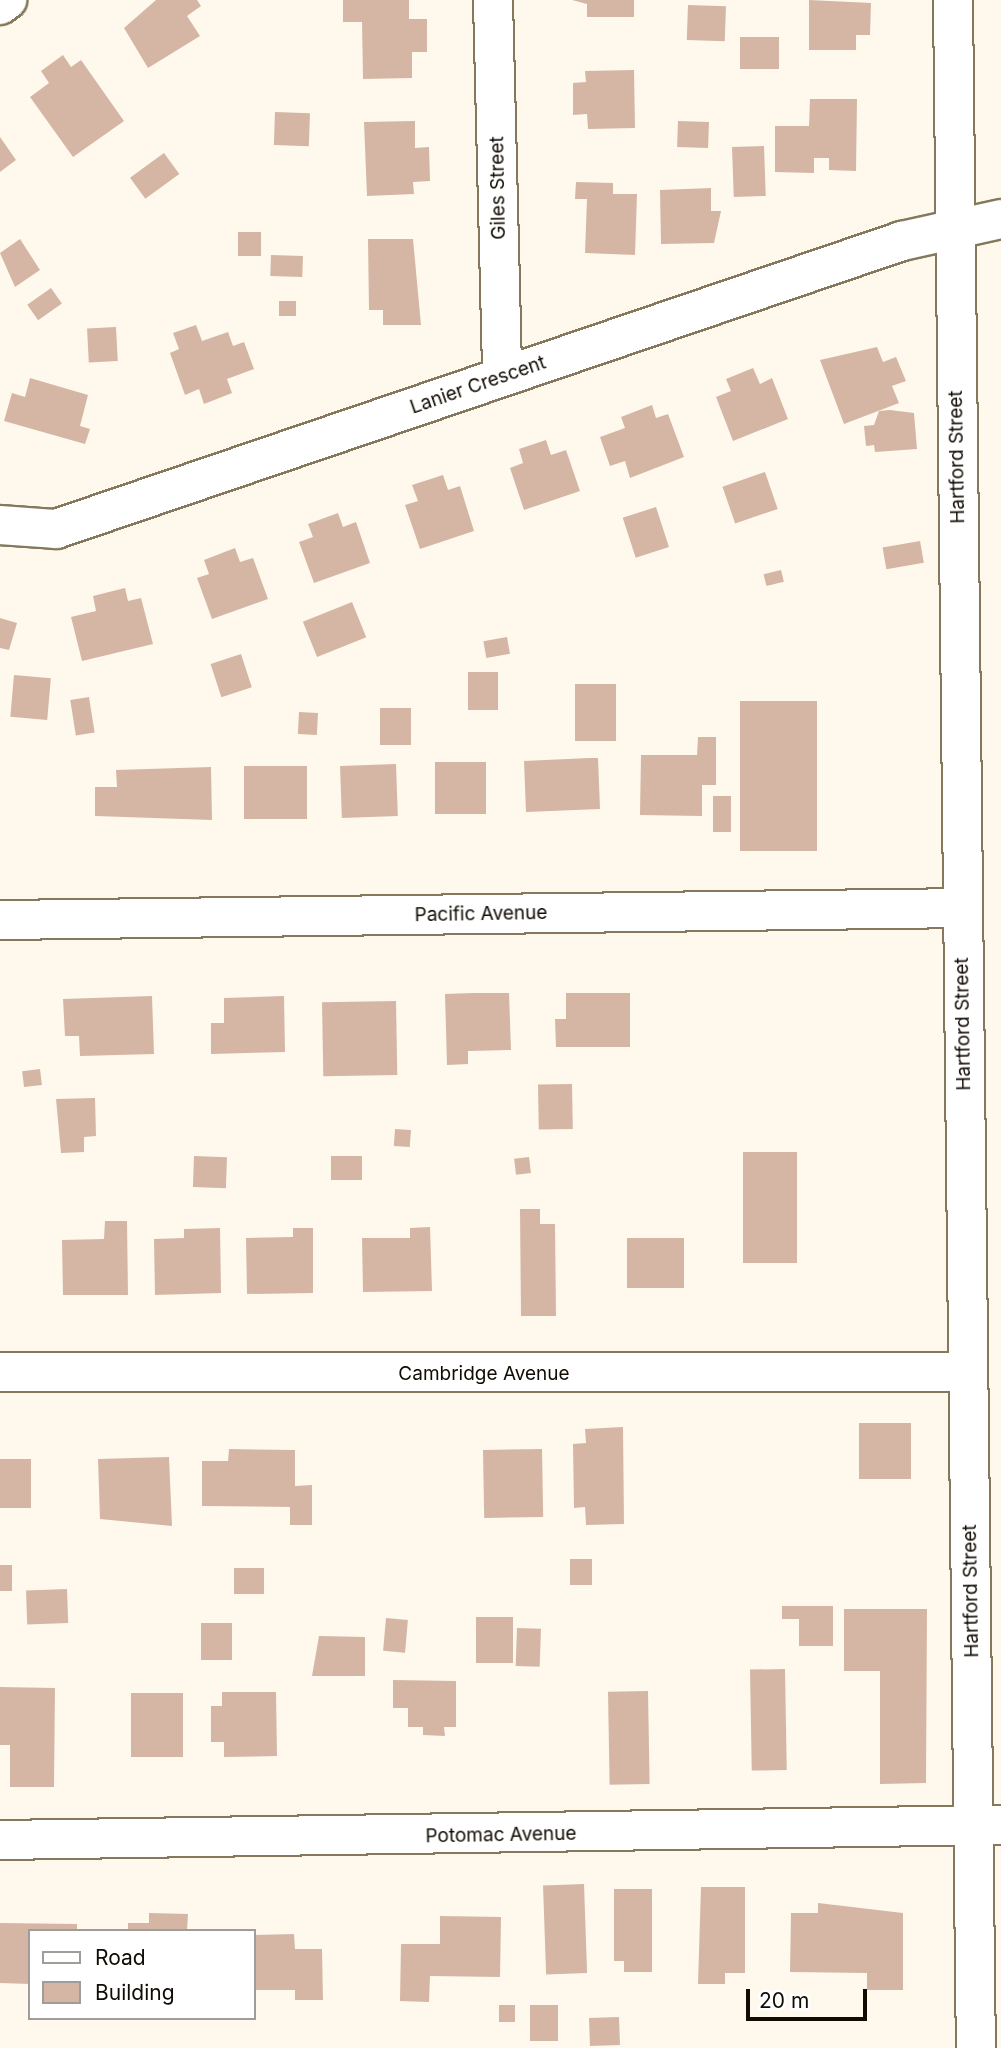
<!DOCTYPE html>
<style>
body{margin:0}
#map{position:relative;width:1001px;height:2048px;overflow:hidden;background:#fef9ec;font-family:Inter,sans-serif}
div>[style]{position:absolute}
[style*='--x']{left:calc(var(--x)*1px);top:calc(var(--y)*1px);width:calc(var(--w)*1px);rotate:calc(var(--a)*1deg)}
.building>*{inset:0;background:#d5b6a5;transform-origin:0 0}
.roads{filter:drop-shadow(2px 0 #85785c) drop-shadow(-2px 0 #85785c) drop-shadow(0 2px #85785c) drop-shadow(0 -2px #85785c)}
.minor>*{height:38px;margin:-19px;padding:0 19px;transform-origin:19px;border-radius:19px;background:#fff}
span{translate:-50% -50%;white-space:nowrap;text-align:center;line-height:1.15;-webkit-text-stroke:5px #fff;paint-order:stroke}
.street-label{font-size:19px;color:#100b03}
.legend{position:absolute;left:28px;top:1929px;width:228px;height:91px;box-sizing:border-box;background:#fff;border:2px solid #9f9d9a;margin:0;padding:9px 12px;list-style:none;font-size:21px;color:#100b03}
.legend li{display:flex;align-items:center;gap:14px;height:35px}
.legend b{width:35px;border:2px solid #9f9d9a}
.scale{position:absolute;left:746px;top:1989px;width:121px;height:32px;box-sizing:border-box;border:4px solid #100b03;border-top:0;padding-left:9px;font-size:21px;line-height:24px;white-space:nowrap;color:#100b03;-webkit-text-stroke:5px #fff;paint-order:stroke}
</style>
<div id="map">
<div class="building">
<div style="clip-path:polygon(156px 0,197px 0,201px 6px,187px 16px,200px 36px,148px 68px,124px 28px)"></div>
<div style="clip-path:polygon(343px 0,409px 0,409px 19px,427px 19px,427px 52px,412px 52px,412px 78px,363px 79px,362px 22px,343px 22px)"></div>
<div style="clip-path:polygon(572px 0,634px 0,634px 17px,587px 17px,587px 4px)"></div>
<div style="clip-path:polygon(809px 0,871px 3px,870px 35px,856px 35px,856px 50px,809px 50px)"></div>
<div style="left:688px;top:5px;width:38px;height:35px;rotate:2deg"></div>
<div style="left:740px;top:37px;width:39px;height:32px"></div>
<div style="clip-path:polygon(63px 55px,71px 67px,81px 60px,124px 121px,73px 157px,30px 97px,49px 83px,41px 71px)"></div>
<div style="clip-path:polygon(634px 70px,635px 128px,588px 129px,587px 114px,573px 115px,573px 83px,586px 82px,585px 71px)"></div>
<div style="clip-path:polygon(810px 99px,857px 99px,856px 171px,829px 170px,829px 158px,814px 158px,814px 173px,775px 172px,775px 126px,809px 126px)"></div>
<div style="left:275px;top:112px;width:35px;height:33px;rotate:2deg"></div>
<div style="clip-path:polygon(415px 121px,415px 148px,429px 147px,430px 181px,413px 182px,414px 194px,367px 196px,364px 122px)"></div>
<div style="left:678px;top:121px;width:31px;height:26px;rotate:2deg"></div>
<div style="clip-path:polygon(0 137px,16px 160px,0 172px)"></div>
<div style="left:764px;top:146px;width:50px;height:32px;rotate:88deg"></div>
<div style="left:164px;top:153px;width:26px;height:42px;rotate:54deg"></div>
<div style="clip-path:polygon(576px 182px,613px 183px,613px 194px,637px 194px,635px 255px,585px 253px,587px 199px,575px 199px)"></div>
<div style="clip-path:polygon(711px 188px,711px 211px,721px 211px,714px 243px,661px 244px,660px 190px)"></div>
<div style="left:238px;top:232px;width:23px;height:24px"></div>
<div style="clip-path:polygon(20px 239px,40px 270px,15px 287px,0 253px)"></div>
<div style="clip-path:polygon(368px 239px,413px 239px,421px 325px,383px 325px,383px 310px,369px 310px)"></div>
<div style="left:271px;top:255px;width:32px;height:21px;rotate:2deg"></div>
<div style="left:51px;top:288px;width:19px;height:29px;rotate:55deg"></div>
<div style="left:279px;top:301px;width:17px;height:15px"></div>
<div style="clip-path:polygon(196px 325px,202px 341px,228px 332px,233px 346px,244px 342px,254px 369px,227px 379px,232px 393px,204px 404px,199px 389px,185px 395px,170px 353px,179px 349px,173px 333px)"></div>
<div style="left:116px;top:327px;width:34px;height:29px;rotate:87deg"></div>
<div style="clip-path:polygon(877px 347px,883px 362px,896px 357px,906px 381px,892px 386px,899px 403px,844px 424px,820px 360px)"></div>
<div style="clip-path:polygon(753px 368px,760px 384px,772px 378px,788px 419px,733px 441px,716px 397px,731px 391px,726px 379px)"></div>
<div style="clip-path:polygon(30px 378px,88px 395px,80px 426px,90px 429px,85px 444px,4px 421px,12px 393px,25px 397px)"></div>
<div style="clip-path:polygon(652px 405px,656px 418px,668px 414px,684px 457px,630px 478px,625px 461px,610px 466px,600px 437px,625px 428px,621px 417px)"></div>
<div style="clip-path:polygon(890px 410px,914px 413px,917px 449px,875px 452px,874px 445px,866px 446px,864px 426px,874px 425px,879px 411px)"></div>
<div style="clip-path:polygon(546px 440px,551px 455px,566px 450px,580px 491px,524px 510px,510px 468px,523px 463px,519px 449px)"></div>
<div style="left:765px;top:472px;width:39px;height:45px;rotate:71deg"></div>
<div style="clip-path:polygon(443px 475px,448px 490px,460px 486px,474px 531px,420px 549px,405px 505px,418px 501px,412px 485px)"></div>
<div style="left:656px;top:507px;width:42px;height:35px;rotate:72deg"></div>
<div style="clip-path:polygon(338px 513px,343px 527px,356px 522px,370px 563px,314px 583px,299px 542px,313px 537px,308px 524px)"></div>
<div style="left:920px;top:541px;width:22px;height:38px;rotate:80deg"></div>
<div style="clip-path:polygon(235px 548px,240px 562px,253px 558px,268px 599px,212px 619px,197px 578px,209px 574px,204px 560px)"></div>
<div style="left:781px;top:570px;width:12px;height:18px;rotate:76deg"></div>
<div style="clip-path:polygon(125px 588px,128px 601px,141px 598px,153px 644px,82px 661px,71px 617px,96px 611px,93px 596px)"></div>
<div style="left:352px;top:602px;width:38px;height:53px;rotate:68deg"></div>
<div style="clip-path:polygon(0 618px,17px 623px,9px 650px,0 648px)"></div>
<div style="left:507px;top:637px;width:17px;height:24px;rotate:80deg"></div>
<div style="left:241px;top:654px;width:35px;height:32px;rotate:72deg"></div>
<div style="left:468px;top:672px;width:30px;height:38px"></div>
<div style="left:14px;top:675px;width:37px;height:42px;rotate:5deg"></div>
<div style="left:575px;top:684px;width:41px;height:57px"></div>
<div style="left:89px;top:697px;width:36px;height:19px;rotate:81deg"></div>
<div style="left:817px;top:701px;width:150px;height:77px;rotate:90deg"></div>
<div style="left:380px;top:708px;width:31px;height:37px"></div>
<div style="left:299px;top:712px;width:19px;height:22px;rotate:3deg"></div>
<div style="clip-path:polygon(698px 737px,716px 737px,716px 785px,702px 785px,702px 816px,640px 815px,641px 755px,697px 755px)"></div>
<div style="clip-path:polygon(589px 758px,598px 758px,600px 809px,526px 812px,524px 761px)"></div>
<div style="left:435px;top:762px;width:51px;height:52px"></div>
<div style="left:396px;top:764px;width:52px;height:56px;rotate:88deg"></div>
<div style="left:244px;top:766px;width:63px;height:53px"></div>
<div style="clip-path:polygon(211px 767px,212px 820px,95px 816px,95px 787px,117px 787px,116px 770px)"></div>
<div style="left:713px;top:796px;width:18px;height:36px"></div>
<div style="clip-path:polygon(472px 993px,509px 993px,511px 1050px,468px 1051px,468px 1064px,447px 1065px,445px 994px)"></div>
<div style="clip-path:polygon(566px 993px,630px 993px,630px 1047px,556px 1047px,555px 1019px,566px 1019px)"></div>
<div style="clip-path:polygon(152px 996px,154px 1054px,80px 1056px,79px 1036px,65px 1036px,63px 999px)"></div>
<div style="clip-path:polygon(284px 996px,285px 1052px,211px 1054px,211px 1023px,224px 1023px,224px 998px)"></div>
<div style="left:396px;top:1001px;width:74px;height:74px;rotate:89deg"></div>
<div style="left:40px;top:1069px;width:16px;height:18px;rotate:83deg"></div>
<div style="left:572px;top:1084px;width:45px;height:34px;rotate:89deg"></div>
<div style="clip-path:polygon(95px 1098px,96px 1136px,84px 1137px,84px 1152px,61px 1153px,56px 1099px)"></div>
<div style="left:395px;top:1129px;width:16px;height:17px;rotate:4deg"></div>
<div style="left:743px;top:1152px;width:54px;height:111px"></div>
<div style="left:194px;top:1156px;width:33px;height:31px;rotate:2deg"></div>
<div style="left:362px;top:1156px;width:24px;height:31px;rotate:90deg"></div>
<div style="left:529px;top:1157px;width:16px;height:15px;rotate:83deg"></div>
<div style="clip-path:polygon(520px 1209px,540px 1209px,540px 1224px,555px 1224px,556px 1316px,521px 1316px)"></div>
<div style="clip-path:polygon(105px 1221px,127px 1221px,128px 1295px,63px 1295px,62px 1240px,104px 1239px)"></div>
<div style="clip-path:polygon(430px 1227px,432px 1291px,363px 1292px,362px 1238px,410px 1238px,410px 1228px)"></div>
<div style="clip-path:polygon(220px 1228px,221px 1293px,155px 1295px,154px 1239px,184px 1238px,184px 1229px)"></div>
<div style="clip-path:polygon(293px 1228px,313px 1228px,313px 1293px,247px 1294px,246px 1238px,293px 1237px)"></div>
<div style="left:627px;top:1238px;width:57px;height:50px"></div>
<div style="left:859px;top:1423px;width:52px;height:56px"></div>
<div style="clip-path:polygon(623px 1427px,624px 1524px,586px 1525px,585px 1507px,574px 1508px,573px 1444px,586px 1443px,585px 1429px)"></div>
<div style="clip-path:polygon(229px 1449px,295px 1450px,295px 1486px,312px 1485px,312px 1525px,290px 1525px,290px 1507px,202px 1506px,202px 1461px,228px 1461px)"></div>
<div style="left:542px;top:1449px;width:68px;height:59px;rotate:89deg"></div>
<div style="clip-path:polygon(169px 1457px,172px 1526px,100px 1519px,98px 1459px)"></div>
<div style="left:0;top:1459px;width:31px;height:49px"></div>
<div style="left:570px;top:1559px;width:22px;height:26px"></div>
<div style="left:12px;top:1565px;width:26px;height:12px;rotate:90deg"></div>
<div style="left:234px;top:1568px;width:30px;height:26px"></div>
<div style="left:67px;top:1589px;width:34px;height:41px;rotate:88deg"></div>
<div style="clip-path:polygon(782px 1606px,833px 1606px,833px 1646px,799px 1646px,799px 1619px,782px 1619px)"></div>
<div style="clip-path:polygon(844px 1609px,927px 1609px,926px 1783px,880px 1784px,880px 1671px,844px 1671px)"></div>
<div style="left:476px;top:1617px;width:37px;height:46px"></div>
<div style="left:386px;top:1618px;width:22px;height:33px;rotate:5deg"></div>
<div style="left:201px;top:1623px;width:31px;height:37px"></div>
<div style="left:517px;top:1628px;width:24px;height:38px;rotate:2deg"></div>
<div style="clip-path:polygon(319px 1636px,365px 1637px,365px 1676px,312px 1676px)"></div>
<div style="left:785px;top:1669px;width:101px;height:35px;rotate:89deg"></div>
<div style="clip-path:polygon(393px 1680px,456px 1681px,456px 1727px,444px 1727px,445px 1736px,423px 1735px,423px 1727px,408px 1727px,408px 1708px,393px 1708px)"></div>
<div style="clip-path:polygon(0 1687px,55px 1688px,54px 1787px,10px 1787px,10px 1745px,0 1745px)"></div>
<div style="left:648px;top:1691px;width:93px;height:40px;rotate:89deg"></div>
<div style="clip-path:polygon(222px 1692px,276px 1692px,277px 1756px,224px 1757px,224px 1742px,211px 1742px,211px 1706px,222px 1706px)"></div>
<div style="left:131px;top:1693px;width:52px;height:64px"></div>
<div style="left:584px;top:1884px;width:89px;height:41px;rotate:88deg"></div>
<div style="clip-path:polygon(701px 1887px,745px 1887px,745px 1973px,725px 1973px,725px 1984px,698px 1984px)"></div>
<div style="clip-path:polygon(614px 1889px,652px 1889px,652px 1972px,624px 1972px,624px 1961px,614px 1961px)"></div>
<div style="clip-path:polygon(818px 1903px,903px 1913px,903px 1990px,867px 1990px,867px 1973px,790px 1972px,791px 1913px,818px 1913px)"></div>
<div style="clip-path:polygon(149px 1913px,188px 1914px,187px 1931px,128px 1931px,128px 1923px,149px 1923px)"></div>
<div style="clip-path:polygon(440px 1916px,501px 1917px,500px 1977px,430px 1976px,429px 2002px,400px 2001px,401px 1944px,440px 1944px)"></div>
<div style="clip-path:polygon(0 1923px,77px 1924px,77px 1931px,30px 1931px,30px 1984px,0 1983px)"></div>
<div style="clip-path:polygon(294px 1934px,295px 1949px,322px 1949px,323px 2000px,295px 2000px,295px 1990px,254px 1990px,254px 1935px)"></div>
<div style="left:499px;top:2005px;width:16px;height:17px"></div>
<div style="left:530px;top:2005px;width:28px;height:36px"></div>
<div style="left:619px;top:2017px;width:28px;height:30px;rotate:88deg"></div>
</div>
<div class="roads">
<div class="minor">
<div style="--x:493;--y:0;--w:376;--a:88.6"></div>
<div style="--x:953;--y:0;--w:2048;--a:89.36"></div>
<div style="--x:0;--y:5;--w:9;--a:-36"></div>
<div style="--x:0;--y:525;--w:56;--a:4.1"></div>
<div style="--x:56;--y:529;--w:894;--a:-18.8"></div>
<div style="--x:902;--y:241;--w:101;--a:-12.5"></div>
<div style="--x:0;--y:920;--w:962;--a:-0.71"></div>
<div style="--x:0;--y:1372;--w:968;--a:0"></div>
<div style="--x:0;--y:1840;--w:1001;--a:-0.86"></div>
</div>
</div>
<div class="street-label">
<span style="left:498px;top:188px;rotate:-91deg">Giles Street</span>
<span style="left:478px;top:385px;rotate:-19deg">Lanier Crescent</span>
<span style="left:957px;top:457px;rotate:-91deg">Hartford Street</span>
<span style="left:481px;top:914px;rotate:-1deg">Pacific Avenue</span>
<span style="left:963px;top:1024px;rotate:-91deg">Hartford Street</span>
<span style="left:484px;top:1374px">Cambridge Avenue</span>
<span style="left:971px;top:1591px;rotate:-91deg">Hartford Street</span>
<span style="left:501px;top:1835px;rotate:-1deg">Potomac Avenue</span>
</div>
<ul class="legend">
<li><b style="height:9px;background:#fff"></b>Road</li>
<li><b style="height:19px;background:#d5b6a5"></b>Building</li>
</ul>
<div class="scale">20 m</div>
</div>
